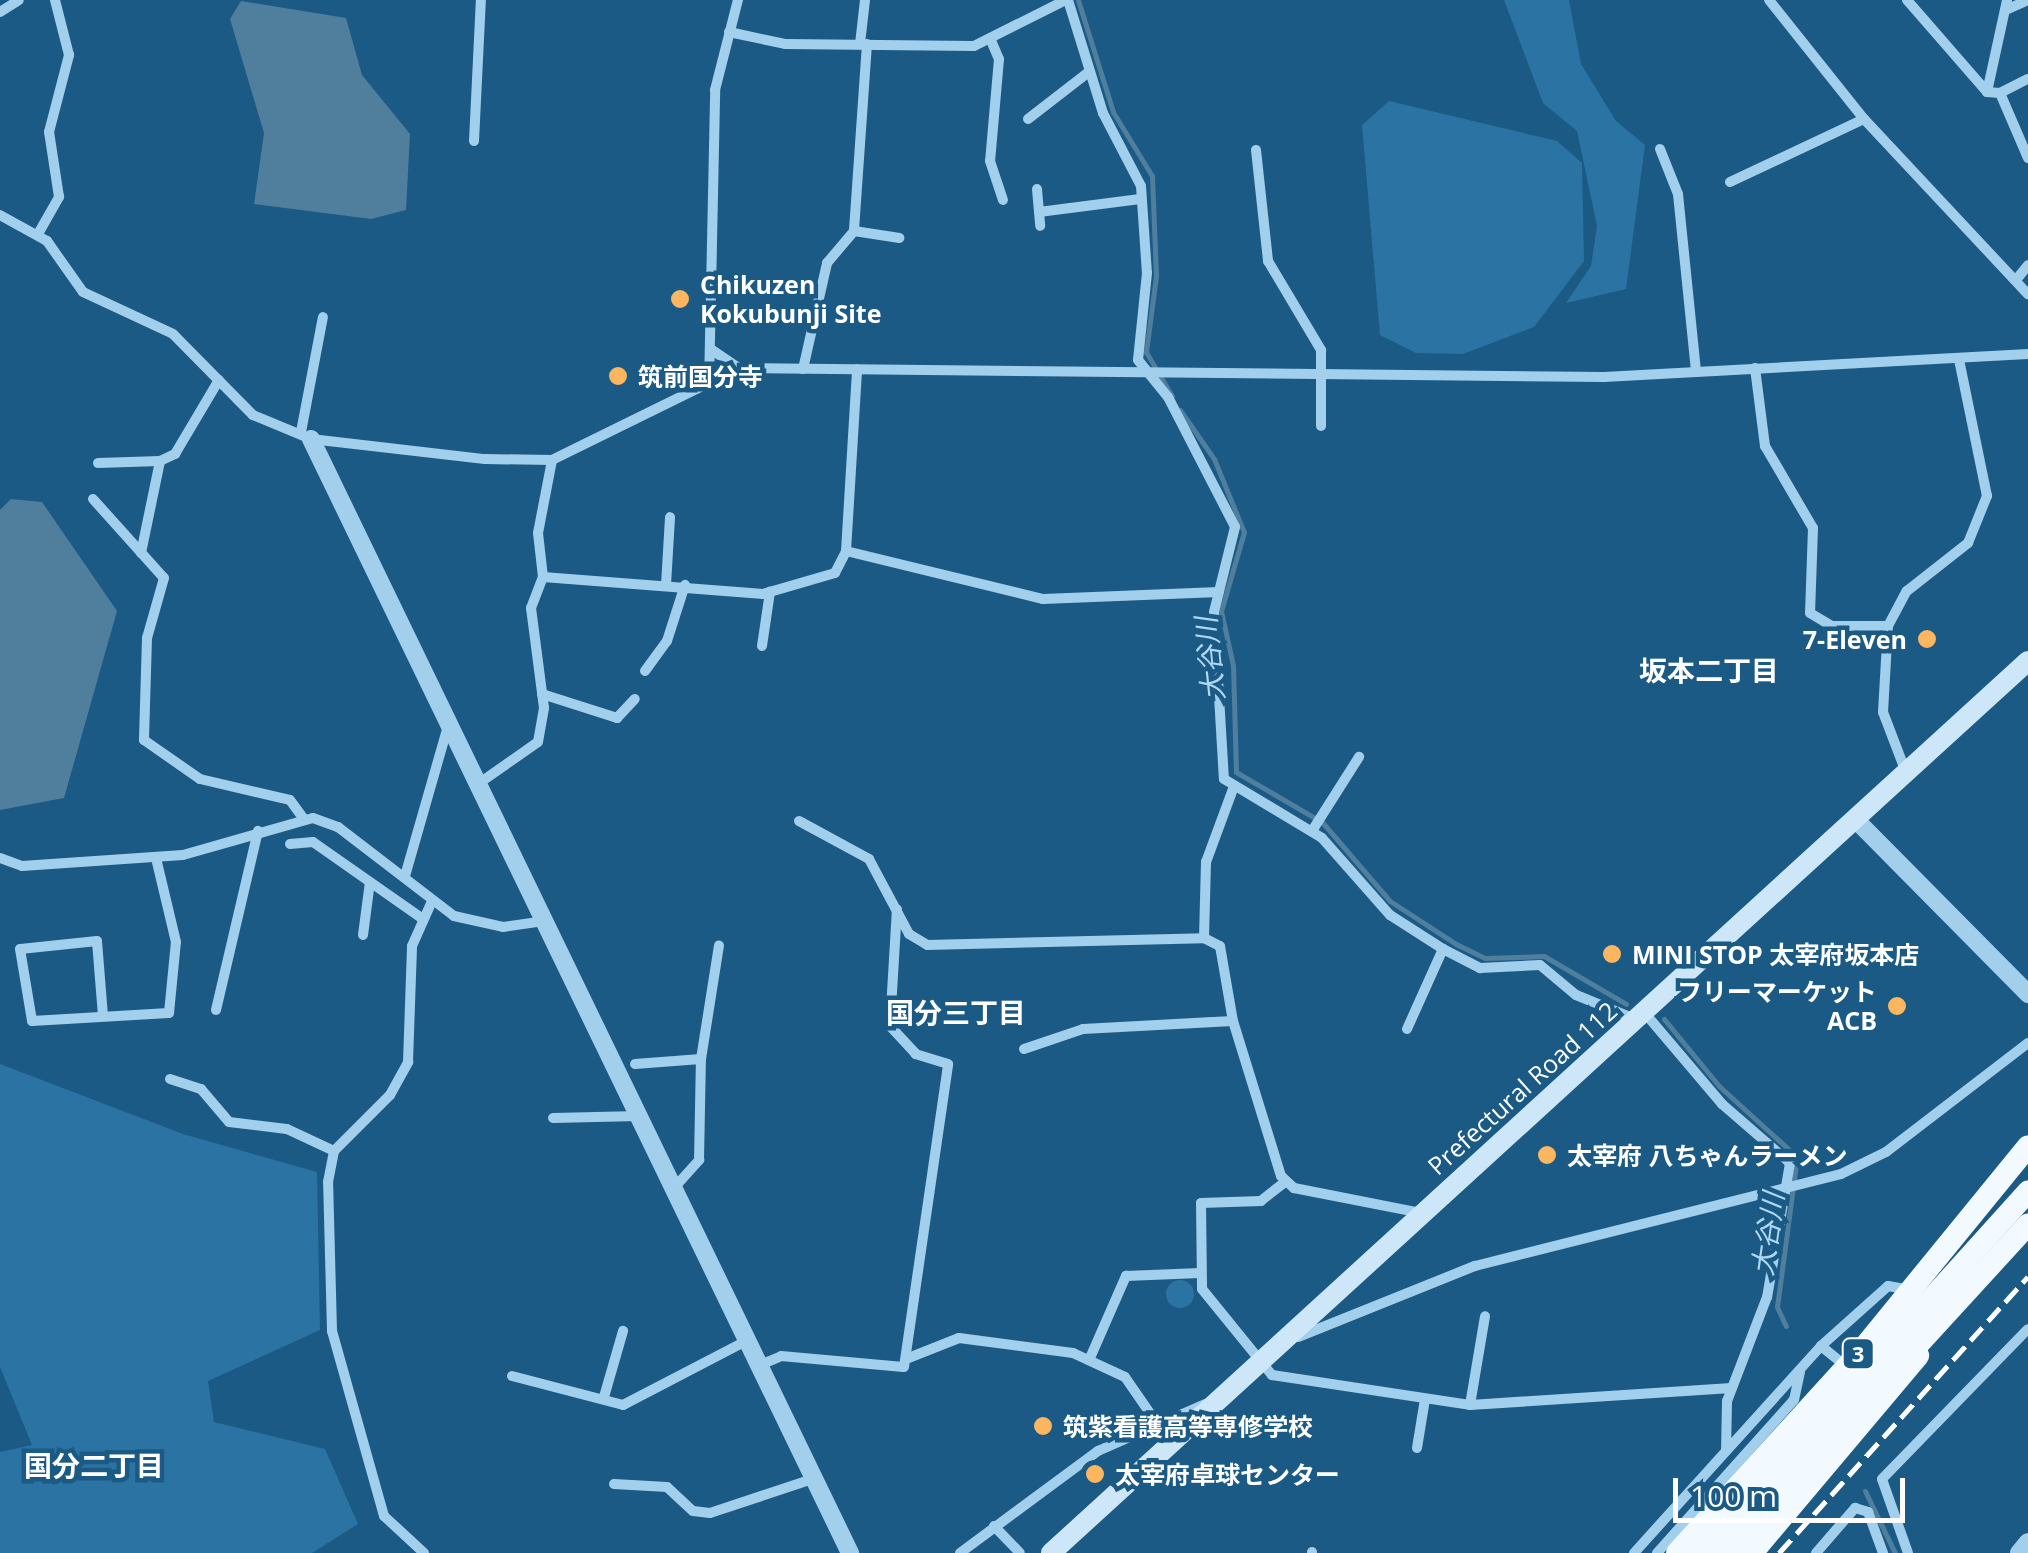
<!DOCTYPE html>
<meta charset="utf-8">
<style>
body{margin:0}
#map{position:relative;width:2028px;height:1553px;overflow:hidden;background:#1b5a85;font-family:"Open Sans","Noto Sans JP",sans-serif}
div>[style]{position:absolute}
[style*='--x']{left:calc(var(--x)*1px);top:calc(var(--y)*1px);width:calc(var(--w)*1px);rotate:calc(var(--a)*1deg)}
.green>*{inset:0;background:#2b73a2}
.round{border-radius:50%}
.water>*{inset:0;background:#507e9d}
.stream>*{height:5px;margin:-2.5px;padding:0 2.5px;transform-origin:2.5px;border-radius:2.5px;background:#507e9d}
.minor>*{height:10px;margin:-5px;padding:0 5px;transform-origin:5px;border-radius:5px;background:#a2cfeb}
.tertiary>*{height:18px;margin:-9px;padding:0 9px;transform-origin:9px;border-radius:9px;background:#a2cfeb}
.secondary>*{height:20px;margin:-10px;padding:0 10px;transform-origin:10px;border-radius:10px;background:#cee7f8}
.trunk>*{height:22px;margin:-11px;padding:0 11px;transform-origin:11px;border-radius:11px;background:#f3faff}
.rail>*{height:5px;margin-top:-2.5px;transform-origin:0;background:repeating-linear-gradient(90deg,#fff 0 18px,transparent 0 26px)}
.trunk-bridge>*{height:22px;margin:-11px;padding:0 11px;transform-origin:11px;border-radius:11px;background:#f3faff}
.dots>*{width:28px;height:28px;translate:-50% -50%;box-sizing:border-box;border:5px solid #1b5a85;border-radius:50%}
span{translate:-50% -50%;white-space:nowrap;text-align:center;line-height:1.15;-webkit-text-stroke:9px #1b5a85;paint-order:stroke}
.shield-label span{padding:2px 8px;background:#1b5a85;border:2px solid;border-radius:8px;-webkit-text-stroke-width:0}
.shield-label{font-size:22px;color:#fff;font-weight:700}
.poi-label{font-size:25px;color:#fff;font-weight:700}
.left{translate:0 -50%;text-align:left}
.right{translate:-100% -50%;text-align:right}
.street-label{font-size:25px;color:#fff}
.water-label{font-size:28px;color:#aed8f3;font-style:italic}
.neighbourhood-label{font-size:28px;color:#fff;font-weight:700}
.scale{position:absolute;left:1673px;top:1478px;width:232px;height:45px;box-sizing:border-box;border:5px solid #fff;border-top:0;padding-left:12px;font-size:30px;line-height:35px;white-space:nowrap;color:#fff;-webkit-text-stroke:8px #1b5a85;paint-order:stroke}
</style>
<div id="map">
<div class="green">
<div style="clip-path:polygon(1504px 0,1569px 0,1581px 64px,1616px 121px,1645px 145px,1626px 289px,1566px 303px,1591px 266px,1597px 226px,1577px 131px,1543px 103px)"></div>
<div style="clip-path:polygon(1389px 101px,1557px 141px,1582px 163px,1584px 261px,1534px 327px,1463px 354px,1416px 353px,1380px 335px,1362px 125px)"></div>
<div style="clip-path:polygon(0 1064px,183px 1134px,317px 1172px,320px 1330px,208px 1381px,214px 1422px,325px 1449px,358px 1524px,312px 1553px,0 1553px,0 1452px,32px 1445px,0 1367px)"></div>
<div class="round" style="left:1166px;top:1280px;width:28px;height:28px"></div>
</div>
<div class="water">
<div style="clip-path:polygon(241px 1px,346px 18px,362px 75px,410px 134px,406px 210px,371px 219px,254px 204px,264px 133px,230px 19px)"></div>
<div style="clip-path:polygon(11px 499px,42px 502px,117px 611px,64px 798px,0 810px,0 510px)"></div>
</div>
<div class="stream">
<div style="--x:1078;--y:0;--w:117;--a:72.6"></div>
<div style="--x:1113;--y:112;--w:75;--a:58.6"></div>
<div style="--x:1152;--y:176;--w:100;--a:87.7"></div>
<div style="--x:1156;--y:276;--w:77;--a:97.5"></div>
<div style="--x:1146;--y:352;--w:51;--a:59.4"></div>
<div style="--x:1180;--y:410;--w:60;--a:55.2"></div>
<div style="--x:1214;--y:459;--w:79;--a:67.7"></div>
<div style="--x:1244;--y:532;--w:82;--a:106.2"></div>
<div style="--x:1221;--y:611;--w:55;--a:77.5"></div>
<div style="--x:1233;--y:665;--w:107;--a:88.4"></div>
<div style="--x:1236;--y:772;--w:99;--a:30.2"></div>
<div style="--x:1322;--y:822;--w:104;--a:49.3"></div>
<div style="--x:1390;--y:901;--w:79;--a:33.1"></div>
<div style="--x:1456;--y:944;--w:32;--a:26"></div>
<div style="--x:1485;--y:958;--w:59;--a:-1.9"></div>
<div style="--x:1544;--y:956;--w:95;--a:30.3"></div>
<div style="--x:1664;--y:1019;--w:87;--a:50.6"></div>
<div style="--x:1719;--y:1086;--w:105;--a:42.3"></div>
<div style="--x:1797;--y:1157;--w:151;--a:97.6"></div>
<div style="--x:1777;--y:1307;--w:21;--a:65"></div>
<div style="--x:1865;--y:1491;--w:69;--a:64.2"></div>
</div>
<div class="minor">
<div style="--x:1068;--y:0;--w:118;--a:72.8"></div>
<div style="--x:1103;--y:113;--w:82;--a:62.5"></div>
<div style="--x:1141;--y:186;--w:87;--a:86.1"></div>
<div style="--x:1147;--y:273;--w:87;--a:95.9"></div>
<div style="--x:1138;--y:360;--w:48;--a:51"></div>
<div style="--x:1168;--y:397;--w:146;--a:62.7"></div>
<div style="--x:1235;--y:527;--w:88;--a:103.9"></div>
<div style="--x:1214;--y:612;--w:167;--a:86.6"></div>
<div style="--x:1224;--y:779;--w:114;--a:31"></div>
<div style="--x:1322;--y:838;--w:103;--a:48.6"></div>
<div style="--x:1390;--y:915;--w:63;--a:32.7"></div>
<div style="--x:1443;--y:949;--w:42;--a:27.2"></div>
<div style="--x:1480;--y:968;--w:60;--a:-2.9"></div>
<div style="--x:1540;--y:965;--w:47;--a:39.8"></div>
<div style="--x:1576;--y:995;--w:64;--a:22.1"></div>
<div style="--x:1769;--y:0;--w:152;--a:51.4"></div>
<div style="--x:1864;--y:119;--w:240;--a:46.9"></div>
<div style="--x:1907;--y:0;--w:122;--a:49"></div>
<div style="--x:1987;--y:92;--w:13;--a:4"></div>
<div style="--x:2000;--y:93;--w:71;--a:66.7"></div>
<div style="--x:2008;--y:9;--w:22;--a:-24"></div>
<div style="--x:0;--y:12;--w:22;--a:-32"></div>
<div style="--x:729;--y:32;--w:57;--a:12.1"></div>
<div style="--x:785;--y:44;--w:189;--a:0.6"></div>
<div style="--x:974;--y:46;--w:103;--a:-26.6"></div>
<div style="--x:990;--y:38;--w:23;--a:67"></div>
<div style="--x:999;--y:59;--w:102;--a:95"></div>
<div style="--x:990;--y:161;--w:41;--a:71.6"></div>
<div style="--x:860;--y:44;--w:44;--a:-83.5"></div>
<div style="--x:867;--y:44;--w:187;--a:94"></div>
<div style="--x:854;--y:231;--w:46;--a:8.8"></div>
<div style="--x:1987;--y:92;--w:94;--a:-77.7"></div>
<div style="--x:2000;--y:93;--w:31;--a:-27"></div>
<div style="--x:1028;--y:119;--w:78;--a:-37.7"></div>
<div style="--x:474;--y:141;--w:141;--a:-87.2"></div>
<div style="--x:1660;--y:149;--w:48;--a:68.2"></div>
<div style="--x:1678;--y:194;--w:179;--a:84.2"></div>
<div style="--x:1256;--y:150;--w:112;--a:83.8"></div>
<div style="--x:1268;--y:261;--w:104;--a:59.2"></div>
<div style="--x:1321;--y:350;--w:76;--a:90"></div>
<div style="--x:1730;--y:182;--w:148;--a:-25.2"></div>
<div style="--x:1037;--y:189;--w:37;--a:85"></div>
<div style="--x:1039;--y:212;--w:102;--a:-7.3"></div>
<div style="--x:0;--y:215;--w:54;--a:29"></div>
<div style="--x:47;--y:241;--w:62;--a:54.8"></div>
<div style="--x:83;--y:292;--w:99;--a:25"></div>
<div style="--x:173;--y:334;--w:114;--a:45.4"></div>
<div style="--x:253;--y:415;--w:63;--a:22.5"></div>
<div style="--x:311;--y:439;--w:175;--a:6.6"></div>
<div style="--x:485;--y:459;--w:67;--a:0.9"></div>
<div style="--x:552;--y:460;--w:208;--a:-26.2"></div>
<div style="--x:739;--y:368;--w:865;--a:0.6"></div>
<div style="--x:1604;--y:377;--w:425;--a:-3.1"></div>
<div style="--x:38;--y:234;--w:43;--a:-60.4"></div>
<div style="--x:59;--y:197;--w:66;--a:-98.7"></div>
<div style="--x:49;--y:132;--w:80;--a:-75.4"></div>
<div style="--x:69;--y:55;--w:57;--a:-104.3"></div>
<div style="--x:2016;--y:280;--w:19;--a:-51"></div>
<div style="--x:712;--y:350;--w:32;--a:34"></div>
<div style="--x:1755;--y:368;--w:79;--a:82.7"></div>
<div style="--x:1765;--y:446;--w:95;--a:59.7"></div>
<div style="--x:1813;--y:528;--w:85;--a:92"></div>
<div style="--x:1810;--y:613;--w:26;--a:31"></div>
<div style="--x:1832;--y:626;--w:56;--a:0"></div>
<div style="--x:803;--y:369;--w:109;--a:-77.2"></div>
<div style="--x:827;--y:263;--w:42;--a:-49.8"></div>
<div style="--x:709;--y:386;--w:296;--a:-88.8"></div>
<div style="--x:715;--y:90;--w:93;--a:-75.7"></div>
<div style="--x:301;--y:432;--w:117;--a:-79.2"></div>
<div style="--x:98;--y:463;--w:62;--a:-1.8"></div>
<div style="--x:93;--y:499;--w:106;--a:48.1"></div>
<div style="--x:164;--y:578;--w:62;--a:105.8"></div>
<div style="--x:147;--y:638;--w:102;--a:91.7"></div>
<div style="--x:144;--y:740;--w:68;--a:34.9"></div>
<div style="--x:200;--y:779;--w:92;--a:13.1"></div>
<div style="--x:290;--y:800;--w:22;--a:54"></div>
<div style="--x:846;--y:551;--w:203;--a:13.7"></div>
<div style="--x:1043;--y:599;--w:176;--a:-2.3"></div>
<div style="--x:141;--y:553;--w:94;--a:-78.3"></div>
<div style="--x:160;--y:461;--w:17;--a:-25"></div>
<div style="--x:175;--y:454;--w:86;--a:-59.3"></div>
<div style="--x:543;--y:577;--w:221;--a:4.4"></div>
<div style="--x:763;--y:594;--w:75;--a:-16.3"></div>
<div style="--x:835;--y:573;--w:25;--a:-63"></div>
<div style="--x:846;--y:551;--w:182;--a:-86.5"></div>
<div style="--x:666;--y:585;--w:68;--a:-86.6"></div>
<div style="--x:762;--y:646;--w:55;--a:-81.6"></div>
<div style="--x:645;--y:671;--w:37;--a:-54"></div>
<div style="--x:667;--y:641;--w:59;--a:-72.2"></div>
<div style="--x:542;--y:694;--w:79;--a:17.7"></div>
<div style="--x:617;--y:718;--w:26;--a:-47"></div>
<div style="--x:1907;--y:775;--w:67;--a:-110.9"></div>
<div style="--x:1883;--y:712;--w:86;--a:-86.7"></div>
<div style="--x:1888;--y:626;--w:40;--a:-62"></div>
<div style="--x:1907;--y:591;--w:78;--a:-38.2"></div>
<div style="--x:1968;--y:543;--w:51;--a:-68"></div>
<div style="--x:1987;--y:496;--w:140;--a:-101.6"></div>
<div style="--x:478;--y:784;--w:73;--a:-35"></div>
<div style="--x:538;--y:742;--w:35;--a:-80"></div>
<div style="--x:544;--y:708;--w:101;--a:-97.4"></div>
<div style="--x:531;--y:608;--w:33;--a:-69"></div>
<div style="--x:543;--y:577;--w:44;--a:-96.5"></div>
<div style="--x:538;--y:533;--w:74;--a:-79.1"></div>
<div style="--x:1233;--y:789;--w:78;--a:110.3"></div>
<div style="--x:1206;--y:862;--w:76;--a:91.5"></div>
<div style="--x:1204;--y:938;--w:18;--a:27"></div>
<div style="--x:1220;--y:946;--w:76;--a:80.2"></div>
<div style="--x:1233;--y:1021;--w:162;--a:72.8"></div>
<div style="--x:1281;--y:1176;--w:18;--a:43"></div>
<div style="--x:1294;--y:1188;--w:129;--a:11.1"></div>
<div style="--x:799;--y:821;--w:80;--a:28.5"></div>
<div style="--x:869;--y:859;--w:85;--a:61.9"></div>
<div style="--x:909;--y:934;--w:21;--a:31"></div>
<div style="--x:927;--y:945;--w:277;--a:-1.4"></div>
<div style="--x:1312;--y:831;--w:88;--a:-57.6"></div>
<div style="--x:290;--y:844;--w:23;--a:-5"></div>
<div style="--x:313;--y:842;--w:134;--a:35"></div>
<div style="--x:0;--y:858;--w:23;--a:20"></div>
<div style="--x:22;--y:866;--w:161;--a:-3.9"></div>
<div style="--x:183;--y:855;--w:135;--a:-15.9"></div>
<div style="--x:313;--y:818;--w:27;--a:20"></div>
<div style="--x:338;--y:827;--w:146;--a:37.5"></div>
<div style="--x:454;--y:916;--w:50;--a:12.7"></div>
<div style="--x:503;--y:927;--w:41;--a:-8.3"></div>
<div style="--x:405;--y:876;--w:156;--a:-74"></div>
<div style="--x:363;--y:935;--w:53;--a:-82.5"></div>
<div style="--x:216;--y:1010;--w:184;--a:-76.8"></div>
<div style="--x:1644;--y:1012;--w:121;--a:49.7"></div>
<div style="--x:1722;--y:1104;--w:90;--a:40.9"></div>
<div style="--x:1790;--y:1163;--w:136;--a:99.7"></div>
<div style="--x:1767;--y:1297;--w:111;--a:111"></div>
<div style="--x:1727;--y:1401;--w:50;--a:91.1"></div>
<div style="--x:103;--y:1016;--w:75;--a:-94.6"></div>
<div style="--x:97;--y:941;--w:77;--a:174.1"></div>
<div style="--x:20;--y:949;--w:73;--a:80.5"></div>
<div style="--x:32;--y:1021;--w:137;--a:-3.3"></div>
<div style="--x:169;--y:1013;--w:71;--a:-84.4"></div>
<div style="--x:176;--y:942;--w:86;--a:-103.4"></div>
<div style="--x:1407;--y:1029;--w:88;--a:-65.8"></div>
<div style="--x:1024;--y:1049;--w:62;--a:-18.7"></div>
<div style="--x:1083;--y:1029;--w:150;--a:-3.1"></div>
<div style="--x:635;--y:1064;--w:66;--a:-4.3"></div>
<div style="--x:701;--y:1059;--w:115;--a:-81"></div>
<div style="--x:170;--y:1079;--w:33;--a:18"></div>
<div style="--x:201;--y:1089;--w:43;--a:49.7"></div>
<div style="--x:229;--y:1122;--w:58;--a:6.9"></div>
<div style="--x:287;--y:1129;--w:52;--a:25.1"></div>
<div style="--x:553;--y:1118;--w:86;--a:-1.3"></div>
<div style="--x:1285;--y:1182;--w:31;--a:142"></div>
<div style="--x:1261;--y:1201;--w:60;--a:178.1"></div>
<div style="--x:1201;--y:1203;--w:86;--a:89.3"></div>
<div style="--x:1202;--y:1289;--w:111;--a:50.9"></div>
<div style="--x:1272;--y:1375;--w:200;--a:8.6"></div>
<div style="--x:1470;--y:1405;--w:262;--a:-3.7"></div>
<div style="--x:674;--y:1188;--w:38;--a:-48"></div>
<div style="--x:699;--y:1160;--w:101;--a:-88.9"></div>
<div style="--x:1298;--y:1337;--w:191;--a:-21.9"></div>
<div style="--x:1475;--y:1266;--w:377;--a:-14.1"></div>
<div style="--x:1841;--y:1174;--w:50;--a:-26.1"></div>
<div style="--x:1886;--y:1152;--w:179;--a:-37.5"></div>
<div style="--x:1821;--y:1346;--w:32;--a:39"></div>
<div style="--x:1090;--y:1358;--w:90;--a:-66.3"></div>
<div style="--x:1126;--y:1276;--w:74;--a:-2.3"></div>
<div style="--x:906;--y:1359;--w:57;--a:-21.6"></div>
<div style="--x:959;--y:1338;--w:115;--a:7.5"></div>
<div style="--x:1073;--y:1353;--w:57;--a:24.8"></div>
<div style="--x:1125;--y:1377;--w:55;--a:55.4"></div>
<div style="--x:758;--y:1366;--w:25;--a:-23"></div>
<div style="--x:781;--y:1356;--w:123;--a:5.1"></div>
<div style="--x:904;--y:1367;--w:306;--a:-81.7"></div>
<div style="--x:948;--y:1064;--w:34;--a:-163"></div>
<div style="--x:916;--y:1054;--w:38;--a:-133"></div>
<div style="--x:890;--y:1026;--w:117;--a:-86.6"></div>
<div style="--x:512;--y:1376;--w:115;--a:14.6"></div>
<div style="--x:623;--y:1405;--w:139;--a:-27.5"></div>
<div style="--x:604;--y:1397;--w:69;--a:-73.9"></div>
<div style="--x:1470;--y:1405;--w:90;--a:-80.4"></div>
<div style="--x:1417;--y:1448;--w:50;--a:-80.7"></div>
<div style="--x:614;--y:1484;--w:53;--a:3.2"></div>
<div style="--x:667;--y:1487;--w:35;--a:43"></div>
<div style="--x:693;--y:1511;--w:17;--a:7"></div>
<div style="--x:710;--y:1513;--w:108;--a:-18.3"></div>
<div style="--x:994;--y:1526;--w:37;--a:46"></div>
<div style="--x:424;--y:1553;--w:54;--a:-137.2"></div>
<div style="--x:384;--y:1516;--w:192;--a:-105.7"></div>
<div style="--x:332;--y:1331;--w:149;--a:-91.5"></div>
<div style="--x:328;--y:1182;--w:32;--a:-79"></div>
<div style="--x:334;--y:1151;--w:79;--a:-45"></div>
<div style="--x:390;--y:1095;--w:38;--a:-61"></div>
<div style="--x:408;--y:1062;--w:116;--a:-88"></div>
<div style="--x:412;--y:946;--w:49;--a:-66"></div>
<div style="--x:960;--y:1553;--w:172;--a:-36.5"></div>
<div style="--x:1098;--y:1451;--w:117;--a:-23.7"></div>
<div style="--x:1312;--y:1553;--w:1;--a:-90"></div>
<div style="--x:1634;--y:1553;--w:279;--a:-47.9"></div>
<div style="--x:1821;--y:1346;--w:90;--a:-41.8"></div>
<div style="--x:1888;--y:1286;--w:23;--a:10"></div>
<div style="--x:1657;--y:1553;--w:205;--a:-48.2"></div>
<div style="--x:1794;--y:1400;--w:29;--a:-78"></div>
<div style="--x:1816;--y:1553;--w:60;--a:-49.1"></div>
<div style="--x:1855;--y:1508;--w:14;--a:17"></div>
<div style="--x:1868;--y:1512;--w:44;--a:69.9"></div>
<div style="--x:1908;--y:1553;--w:78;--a:-109.4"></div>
<div style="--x:1882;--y:1479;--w:209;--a:-45.8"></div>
</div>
<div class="tertiary">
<div style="--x:311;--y:439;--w:1238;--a:64.18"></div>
<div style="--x:1856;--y:820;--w:245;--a:45.3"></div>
<div style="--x:2019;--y:1553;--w:14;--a:-51"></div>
</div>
<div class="secondary">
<div style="--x:1051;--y:1553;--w:1323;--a:-42.4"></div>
</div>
<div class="trunk">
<div style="--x:1677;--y:1553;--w:273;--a:-47.7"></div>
<div style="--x:1861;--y:1351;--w:264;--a:-50.8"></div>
<div style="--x:1702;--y:1553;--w:49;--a:-47.5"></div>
<div style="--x:1728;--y:1553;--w:32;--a:-49"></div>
<div style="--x:1752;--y:1553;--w:258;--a:-49.9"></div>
</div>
<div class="rail">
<div style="--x:1779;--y:1553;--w:372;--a:-48"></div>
</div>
<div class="trunk-bridge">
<div style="--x:1735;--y:1517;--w:438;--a:-48"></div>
<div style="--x:1749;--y:1529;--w:413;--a:-47.5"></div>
</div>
<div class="dots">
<div style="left:680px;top:299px;background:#fcb65f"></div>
<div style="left:618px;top:376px;background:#fcb65f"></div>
<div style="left:1927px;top:639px;background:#fcb65f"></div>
<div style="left:1612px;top:954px;background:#fcb65f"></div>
<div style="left:1897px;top:1006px;background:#fcb65f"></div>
<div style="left:1547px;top:1155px;background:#fcb65f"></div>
<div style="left:1043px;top:1426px;background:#fcb65f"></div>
<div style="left:1095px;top:1474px;background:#fcb65f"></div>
</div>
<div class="shield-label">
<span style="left:1858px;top:1354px">3</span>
</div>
<div class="poi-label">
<span class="left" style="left:700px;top:299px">Chikuzen<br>Kokubunji Site</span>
<span class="left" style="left:638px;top:376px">筑前国分寺</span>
<span class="right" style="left:1907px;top:639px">7-Eleven</span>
<span class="left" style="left:1632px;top:954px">MINI STOP 太宰府坂本店</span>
<span class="right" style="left:1877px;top:1006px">フリーマーケット<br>ACB</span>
<span class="left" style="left:1567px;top:1155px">太宰府 八ちゃんラーメン</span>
<span class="left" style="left:1063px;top:1426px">筑紫看護高等専修学校</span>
<span class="left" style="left:1115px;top:1474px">太宰府卓球センター</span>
</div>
<div class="street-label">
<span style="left:1522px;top:1088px;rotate:-42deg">Prefectural Road 112</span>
</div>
<div class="water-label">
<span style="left:1209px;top:659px;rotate:-96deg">大谷川</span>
<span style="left:1767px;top:1234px;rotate:-82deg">大谷川</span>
</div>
<div class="neighbourhood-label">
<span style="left:1709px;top:670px">坂本二丁目</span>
<span style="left:956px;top:1012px">国分三丁目</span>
<span style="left:94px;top:1465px">国分二丁目</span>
</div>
<div class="scale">100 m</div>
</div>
